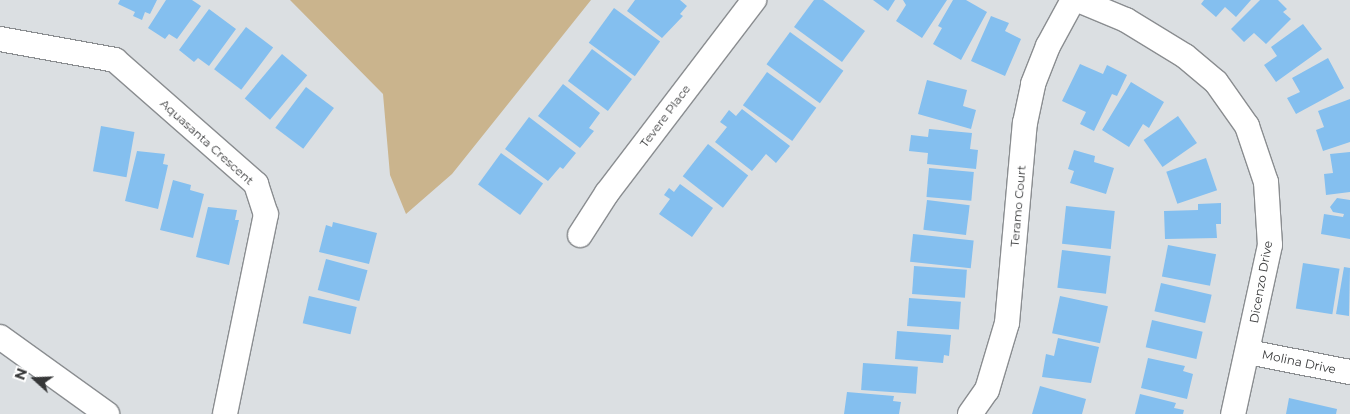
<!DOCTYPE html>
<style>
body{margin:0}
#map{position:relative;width:1350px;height:414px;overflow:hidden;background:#dbdfe2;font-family:Montserrat,sans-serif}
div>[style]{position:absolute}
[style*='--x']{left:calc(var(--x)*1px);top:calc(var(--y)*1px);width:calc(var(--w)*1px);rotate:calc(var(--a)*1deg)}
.green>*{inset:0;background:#cab48d}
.building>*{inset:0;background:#84bfef;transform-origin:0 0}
.roads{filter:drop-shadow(1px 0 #8a8d90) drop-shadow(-1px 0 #8a8d90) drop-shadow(0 1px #8a8d90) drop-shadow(0 -1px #8a8d90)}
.minor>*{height:24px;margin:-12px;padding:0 12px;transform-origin:12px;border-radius:12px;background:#fff}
span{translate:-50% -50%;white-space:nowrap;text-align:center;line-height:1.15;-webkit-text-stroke:4px #fff;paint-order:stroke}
.street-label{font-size:12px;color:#363738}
.north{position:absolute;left:10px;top:354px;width:50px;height:50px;-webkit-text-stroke:4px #fff;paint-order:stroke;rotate:290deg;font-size:14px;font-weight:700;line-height:20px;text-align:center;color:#363738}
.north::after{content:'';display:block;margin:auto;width:18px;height:22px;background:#363738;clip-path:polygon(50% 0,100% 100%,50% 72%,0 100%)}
</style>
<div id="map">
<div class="green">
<div style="clip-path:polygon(290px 0,591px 0,452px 174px,406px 214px,390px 175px,383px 94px)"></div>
</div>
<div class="building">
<div style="clip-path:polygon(120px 0,157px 0,150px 14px,145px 12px,142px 20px,133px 16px,135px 12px,118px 4px)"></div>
<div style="clip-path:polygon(166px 0,192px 0,201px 6px,177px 39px,169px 34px,165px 39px,148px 28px)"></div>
<div style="clip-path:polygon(635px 0,680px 0,687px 6px,680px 14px,683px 16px,662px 38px,627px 11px)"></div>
<div style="clip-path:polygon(814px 0,823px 0,865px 31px,842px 62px,794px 27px)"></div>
<div style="clip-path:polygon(873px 0,895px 0,888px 11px)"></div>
<div style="clip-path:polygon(903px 0,947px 0,922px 38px,896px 21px,906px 5px)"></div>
<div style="clip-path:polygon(953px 0,966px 0,987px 12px,961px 60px,933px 44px,942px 28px,938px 26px)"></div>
<div style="clip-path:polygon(1204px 0,1251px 0,1236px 17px,1225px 7px,1216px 17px,1201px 4px)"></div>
<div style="clip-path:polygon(1260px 0,1278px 0,1287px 9px,1283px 12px,1291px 19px,1266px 44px,1254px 33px,1244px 42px,1231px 29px)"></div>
<div style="left:614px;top:8px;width:57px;height:43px;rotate:36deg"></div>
<div style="clip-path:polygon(209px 9px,236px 29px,209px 66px,198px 58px,194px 62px,179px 50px)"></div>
<div style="clip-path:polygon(991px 16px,1009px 23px,1005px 31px,1021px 39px,1005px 76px,971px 61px)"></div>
<div style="clip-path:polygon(1303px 24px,1322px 49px,1276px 82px,1264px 65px,1277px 56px,1271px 47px)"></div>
<div style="left:246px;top:27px;width:34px;height:53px;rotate:37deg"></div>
<div style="left:790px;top:32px;width:66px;height:40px;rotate:36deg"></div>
<div style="left:592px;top:49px;width:50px;height:40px;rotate:37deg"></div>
<div style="left:282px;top:54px;width:33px;height:58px;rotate:40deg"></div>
<div style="clip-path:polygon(1328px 58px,1344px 88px,1296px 114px,1287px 98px,1300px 92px,1292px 78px)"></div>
<div style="clip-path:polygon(1080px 64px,1103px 74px,1107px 65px,1127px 75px,1117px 96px,1112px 94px,1094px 131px,1080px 124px,1086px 112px,1062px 101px)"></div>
<div style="left:767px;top:72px;width:61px;height:41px;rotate:36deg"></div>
<div style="clip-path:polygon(927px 80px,967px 90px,963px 106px,976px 110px,971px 129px,918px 114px)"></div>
<div style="clip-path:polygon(1131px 82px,1164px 102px,1149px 128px,1143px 124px,1129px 147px,1102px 130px)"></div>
<div style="clip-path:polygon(563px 84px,600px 113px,589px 128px,594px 131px,580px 148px,538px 116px)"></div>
<div style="left:306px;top:87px;width:35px;height:51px;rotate:37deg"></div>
<div style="clip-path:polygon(1350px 99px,1350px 142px,1323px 151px,1316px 130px,1324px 127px,1318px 111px)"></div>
<div style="clip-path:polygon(742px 109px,790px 146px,776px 163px,766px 154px,752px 171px,715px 142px,727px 127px,720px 122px,729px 110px,736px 116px)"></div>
<div style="left:1178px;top:116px;width:33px;height:42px;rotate:55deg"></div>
<div style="clip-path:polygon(529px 117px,576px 153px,563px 169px,560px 167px,548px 181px,505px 149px)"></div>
<div style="left:101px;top:126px;width:34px;height:46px;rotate:10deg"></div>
<div style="clip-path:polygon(929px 129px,972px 133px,970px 149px,978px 150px,976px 169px,927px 164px,928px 153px,909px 151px,911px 135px,928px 137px)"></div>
<div style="left:708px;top:144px;width:51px;height:41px;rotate:38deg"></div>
<div style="clip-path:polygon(1074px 150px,1095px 156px,1094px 162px,1114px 168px,1106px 194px,1070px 183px,1074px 171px,1068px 169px)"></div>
<div style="clip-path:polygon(137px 151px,165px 154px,163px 164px,168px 165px,158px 209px,125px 201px)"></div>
<div style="clip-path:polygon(1350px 152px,1350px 192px,1326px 195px,1324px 174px,1333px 173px,1330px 154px)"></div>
<div style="left:501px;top:153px;width:52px;height:39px;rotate:36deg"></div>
<div style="left:1206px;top:158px;width:34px;height:42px;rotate:71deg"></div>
<div style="left:929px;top:168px;width:45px;height:29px;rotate:5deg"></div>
<div style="clip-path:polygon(173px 180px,191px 185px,190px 190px,204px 194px,193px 238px,160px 230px)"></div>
<div style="clip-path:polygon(680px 184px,713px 208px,692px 237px,659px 214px,670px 199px,664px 195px,669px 188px,674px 192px)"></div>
<div style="clip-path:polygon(1337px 198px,1350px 200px,1350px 239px,1321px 234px,1324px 214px,1343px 217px,1344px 214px,1333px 212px,1330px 207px)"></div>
<div style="left:927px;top:200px;width:43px;height:30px;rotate:7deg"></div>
<div style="clip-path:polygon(1221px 203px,1221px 224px,1216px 224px,1217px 238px,1165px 239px,1164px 211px,1198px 210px,1198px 204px)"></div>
<div style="left:1066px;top:206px;width:49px;height:38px;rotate:6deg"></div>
<div style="clip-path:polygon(208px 207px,237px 210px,235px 220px,239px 220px,229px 265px,196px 257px)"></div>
<div style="clip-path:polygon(333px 222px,377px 233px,369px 264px,319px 252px,326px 225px,332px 227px)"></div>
<div style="left:913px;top:234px;width:61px;height:28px;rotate:6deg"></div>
<div style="left:1168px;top:245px;width:49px;height:32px;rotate:11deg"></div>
<div style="left:1062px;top:250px;width:49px;height:38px;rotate:7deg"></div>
<div style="left:326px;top:259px;width:43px;height:32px;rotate:15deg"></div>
<div style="left:1303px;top:263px;width:37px;height:46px;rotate:9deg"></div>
<div style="left:914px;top:266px;width:53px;height:28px;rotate:4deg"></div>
<div style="clip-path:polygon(1344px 267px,1350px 268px,1349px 316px,1336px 314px)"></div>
<div style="left:1161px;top:283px;width:52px;height:29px;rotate:13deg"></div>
<div style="left:309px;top:296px;width:49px;height:28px;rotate:13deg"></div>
<div style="left:1060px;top:296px;width:49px;height:38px;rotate:12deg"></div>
<div style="left:909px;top:298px;width:52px;height:28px;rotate:4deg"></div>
<div style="left:1152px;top:320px;width:52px;height:28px;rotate:13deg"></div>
<div style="clip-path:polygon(897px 331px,951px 335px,949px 356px,944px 355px,943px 363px,895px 359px)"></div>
<div style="clip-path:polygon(1058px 338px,1099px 347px,1091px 383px,1042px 377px,1046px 354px,1054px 356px)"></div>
<div style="clip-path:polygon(1148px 358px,1185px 366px,1183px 371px,1193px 374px,1187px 399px,1141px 388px)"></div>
<div style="left:863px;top:363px;width:55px;height:27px;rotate:4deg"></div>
<div style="clip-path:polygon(1040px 386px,1086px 399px,1082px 414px,1032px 414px)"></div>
<div style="clip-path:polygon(847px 392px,894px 396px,893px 401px,901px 402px,899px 414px,844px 414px)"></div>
<div style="clip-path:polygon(1140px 394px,1176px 403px,1174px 408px,1184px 410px,1183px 414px,1135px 414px)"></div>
<div style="clip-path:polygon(1289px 398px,1337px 409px,1336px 414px,1286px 414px)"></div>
</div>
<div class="roads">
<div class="minor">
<div style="--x:1078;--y:0;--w:52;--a:22.6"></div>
<div style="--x:1126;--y:20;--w:69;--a:31.4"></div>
<div style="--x:1185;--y:56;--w:40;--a:40"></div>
<div style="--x:1216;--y:82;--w:54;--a:54.8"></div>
<div style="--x:1247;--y:126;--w:59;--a:71.3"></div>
<div style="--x:1266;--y:182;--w:63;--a:86.4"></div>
<div style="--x:1270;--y:245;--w:173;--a:102.3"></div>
<div style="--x:0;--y:39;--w:117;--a:10.3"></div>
<div style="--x:115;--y:60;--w:188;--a:41.3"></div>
<div style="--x:256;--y:184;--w:32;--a:72"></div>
<div style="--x:266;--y:214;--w:204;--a:101.6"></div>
<div style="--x:580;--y:235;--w:50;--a:-57.3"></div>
<div style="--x:607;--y:193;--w:243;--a:-52.7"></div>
<div style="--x:0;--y:337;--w:132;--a:35.7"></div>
<div style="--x:1248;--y:352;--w:104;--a:11.1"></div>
<div style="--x:970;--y:414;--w:29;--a:-55"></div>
<div style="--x:987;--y:390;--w:70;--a:-73.4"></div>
<div style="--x:1007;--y:323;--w:201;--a:-84.9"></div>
<div style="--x:1025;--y:123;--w:40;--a:-78"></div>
<div style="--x:1033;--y:84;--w:41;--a:-68.5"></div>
<div style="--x:1048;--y:46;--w:52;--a:-61.5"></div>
</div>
</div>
<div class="street-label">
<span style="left:665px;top:116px;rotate:-53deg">Tevere Place</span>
<span style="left:207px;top:142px;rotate:42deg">Aquasanta Crescent</span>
<span style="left:1018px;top:206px;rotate:-85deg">Teramo Court</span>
<span style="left:1261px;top:282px;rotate:-80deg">Dicenzo Drive</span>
<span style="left:1299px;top:362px;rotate:12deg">Molina Drive</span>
</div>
<div class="north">N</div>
</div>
